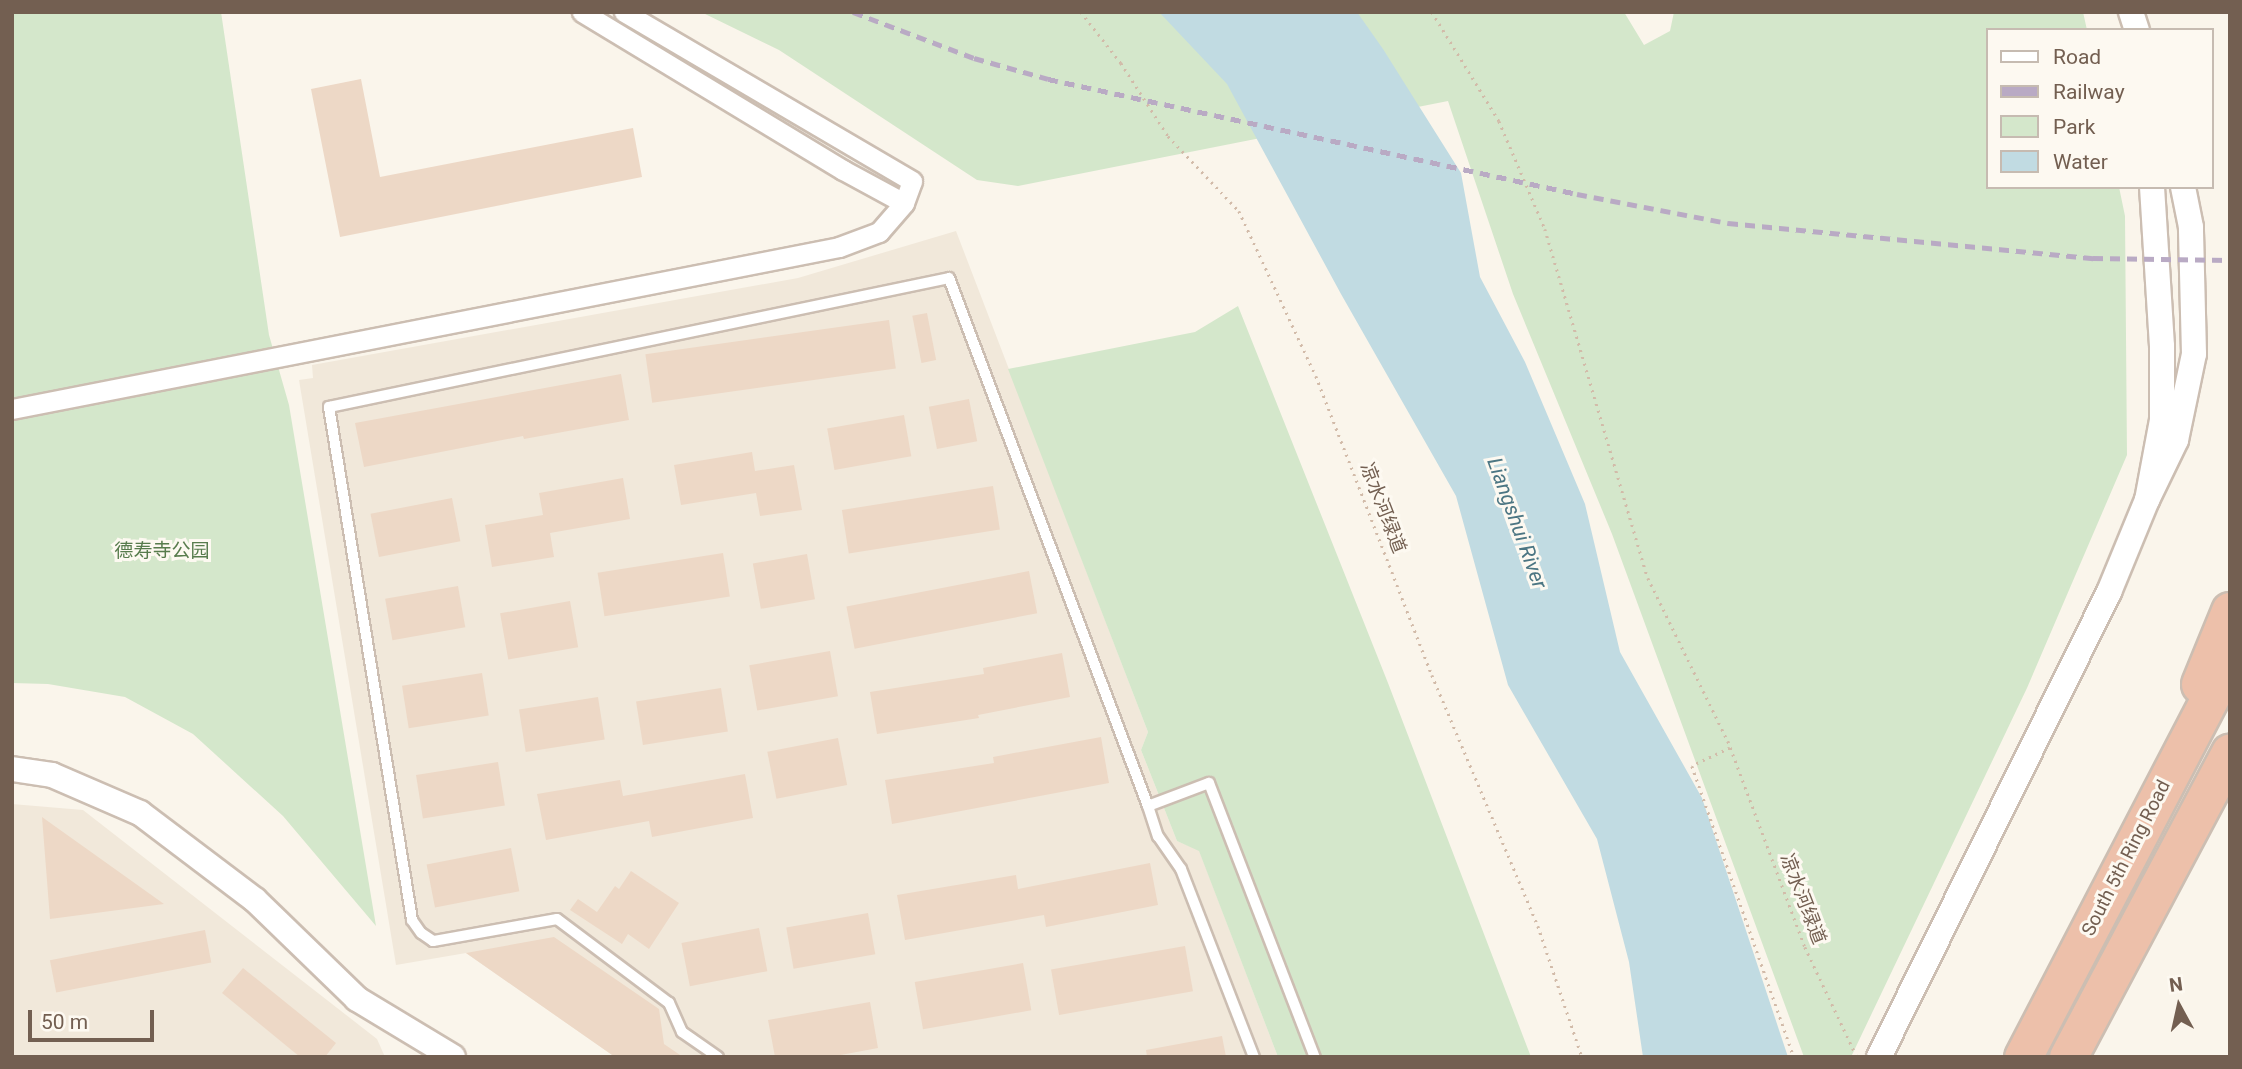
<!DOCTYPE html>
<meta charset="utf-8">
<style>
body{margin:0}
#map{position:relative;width:2242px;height:1069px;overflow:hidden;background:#faf5eb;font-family:Roboto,"Noto Sans SC",sans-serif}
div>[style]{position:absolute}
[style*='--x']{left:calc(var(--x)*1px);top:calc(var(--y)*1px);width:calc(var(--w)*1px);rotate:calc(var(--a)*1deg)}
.residential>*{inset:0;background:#f1e8da}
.green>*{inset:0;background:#d4e7cb}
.water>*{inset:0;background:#c1dbe2}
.building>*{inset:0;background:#edd8c6;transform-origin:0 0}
.path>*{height:2.5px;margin-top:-1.25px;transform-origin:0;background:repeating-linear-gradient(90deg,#d2bba9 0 2px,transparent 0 7px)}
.roads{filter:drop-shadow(2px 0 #ccbeb2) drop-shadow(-2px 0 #ccbeb2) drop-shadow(0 2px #ccbeb2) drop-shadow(0 -2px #ccbeb2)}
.service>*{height:10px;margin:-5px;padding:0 5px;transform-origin:5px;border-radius:5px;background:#fff}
.minor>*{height:19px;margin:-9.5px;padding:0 9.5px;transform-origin:9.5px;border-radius:9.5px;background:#fff}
.tertiary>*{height:24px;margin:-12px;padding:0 12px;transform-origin:12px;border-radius:12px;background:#fff}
.motorway>*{height:37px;margin:-18.5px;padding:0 18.5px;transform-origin:18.5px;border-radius:18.5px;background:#edc0aa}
.rail>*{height:5px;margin-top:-2.5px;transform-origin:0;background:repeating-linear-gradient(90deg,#b9aac4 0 10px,transparent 0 17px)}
span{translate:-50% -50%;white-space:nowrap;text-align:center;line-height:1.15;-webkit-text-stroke:6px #fdf9f1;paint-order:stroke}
.street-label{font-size:19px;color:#735f51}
.park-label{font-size:19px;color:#587c4d}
.water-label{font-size:21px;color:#4c7683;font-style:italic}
.frame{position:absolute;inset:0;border:14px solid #735f51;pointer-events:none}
.legend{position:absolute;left:1986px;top:28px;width:228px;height:161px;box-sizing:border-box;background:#fdf9f1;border:2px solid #c6bbb1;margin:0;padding:9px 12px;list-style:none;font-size:21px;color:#735f51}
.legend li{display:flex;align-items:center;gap:14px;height:35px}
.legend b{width:35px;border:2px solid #c6bbb1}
.north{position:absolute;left:2144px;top:971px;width:70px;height:70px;-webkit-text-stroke:5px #fdf9f1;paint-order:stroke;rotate:352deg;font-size:19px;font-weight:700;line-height:28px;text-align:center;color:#735f51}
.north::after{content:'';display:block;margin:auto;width:24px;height:32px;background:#735f51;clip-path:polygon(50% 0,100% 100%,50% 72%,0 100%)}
.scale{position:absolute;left:28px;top:1010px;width:126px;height:32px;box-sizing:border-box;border:4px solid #735f51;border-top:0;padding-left:9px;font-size:21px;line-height:24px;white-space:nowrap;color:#735f51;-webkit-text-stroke:5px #fdf9f1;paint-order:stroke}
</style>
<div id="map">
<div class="residential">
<div style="clip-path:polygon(956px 231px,1148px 732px,1141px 750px,1177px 841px,1199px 850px,1278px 1057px,615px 1057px,466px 953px,396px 965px,299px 380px,313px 378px,312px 365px,798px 278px)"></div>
<div style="clip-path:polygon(12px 804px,83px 810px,377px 1039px,385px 1057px,12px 1057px)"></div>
</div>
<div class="green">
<div style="clip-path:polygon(12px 12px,221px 12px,269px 335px,289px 405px,376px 926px,283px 816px,193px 734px,125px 697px,48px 684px,12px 683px)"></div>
<div style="clip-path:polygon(701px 12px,1624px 12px,1644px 45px,1670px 31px,1674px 12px,2083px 12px,2087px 30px,1988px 30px,1988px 187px,2119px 187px,2125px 216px,2127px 455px,2027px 688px,1851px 1057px,1804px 1057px,1612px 534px,1513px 294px,1448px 101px,1018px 186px,977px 180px,779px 50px)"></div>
<div style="clip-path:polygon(1238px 306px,1388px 683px,1531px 1057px,1278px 1057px,1199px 851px,1177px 841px,1141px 750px,1148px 732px,1008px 369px,1195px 332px)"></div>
</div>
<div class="water">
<div style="clip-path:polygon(1159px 12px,1357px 12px,1383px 49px,1461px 173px,1480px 277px,1525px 362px,1585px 504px,1620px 652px,1702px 798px,1788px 1057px,1643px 1057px,1629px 962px,1597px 839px,1508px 685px,1456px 496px,1341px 294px,1227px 84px)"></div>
</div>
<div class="building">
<div style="clip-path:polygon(361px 79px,380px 177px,633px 128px,642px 177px,340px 237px,311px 89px)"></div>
<div style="left:927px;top:313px;width:48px;height:15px;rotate:79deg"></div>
<div style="left:889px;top:320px;width:49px;height:246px;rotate:82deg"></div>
<div style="clip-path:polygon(621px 374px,629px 420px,524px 439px,523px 436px,364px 467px,355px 423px)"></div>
<div style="left:969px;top:399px;width:43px;height:41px;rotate:79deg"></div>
<div style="left:904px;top:415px;width:42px;height:78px;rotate:80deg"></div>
<div style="clip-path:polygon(752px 452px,755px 471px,794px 465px,802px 510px,760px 516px,756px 493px,681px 505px,674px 465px)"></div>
<div style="clip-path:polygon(623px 478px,630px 519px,550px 533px,554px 557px,492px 567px,485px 525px,543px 515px,539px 493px)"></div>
<div style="left:993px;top:486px;width:44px;height:153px;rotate:81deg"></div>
<div style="left:452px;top:498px;width:44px;height:83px;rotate:79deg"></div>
<div style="left:723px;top:553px;width:44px;height:127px;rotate:81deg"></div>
<div style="left:807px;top:554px;width:46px;height:55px;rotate:80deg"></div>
<div style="left:1029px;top:571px;width:43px;height:186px;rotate:79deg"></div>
<div style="left:458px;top:586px;width:42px;height:74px;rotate:80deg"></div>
<div style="left:570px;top:601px;width:47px;height:71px;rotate:80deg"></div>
<div style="left:830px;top:651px;width:46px;height:82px;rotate:80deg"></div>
<div style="clip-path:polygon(1062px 653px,1070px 697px,978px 715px,979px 718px,877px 734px,870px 692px,984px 674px,983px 668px)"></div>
<div style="left:482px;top:673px;width:43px;height:81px;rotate:81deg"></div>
<div style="left:721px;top:688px;width:44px;height:86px;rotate:81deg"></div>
<div style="left:598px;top:697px;width:43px;height:80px;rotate:81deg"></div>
<div style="clip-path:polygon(1101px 737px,1109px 783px,892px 824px,885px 780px,994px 763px,993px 757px)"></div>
<div style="left:838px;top:738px;width:48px;height:72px;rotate:79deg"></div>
<div style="left:498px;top:762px;width:44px;height:83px;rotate:81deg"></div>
<div style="clip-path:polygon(745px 774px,753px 818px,652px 837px,649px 821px,546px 840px,537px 794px,620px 780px,623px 796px)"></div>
<div style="clip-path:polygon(42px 817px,164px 904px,50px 919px)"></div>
<div style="left:511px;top:848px;width:44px;height:86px;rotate:79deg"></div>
<div style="clip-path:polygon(1150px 863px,1158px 905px,1046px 927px,1044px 915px,905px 940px,897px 895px,1016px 875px,1018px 889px)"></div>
<div style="clip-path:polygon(631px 871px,679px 903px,649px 949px,628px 934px,622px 944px,570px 910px,578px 899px,597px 912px,615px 886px,619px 889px)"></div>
<div style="left:868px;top:913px;width:42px;height:83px;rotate:80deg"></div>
<div style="left:759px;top:928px;width:44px;height:79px;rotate:79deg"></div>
<div style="left:205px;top:930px;width:33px;height:158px;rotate:79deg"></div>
<div style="clip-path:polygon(554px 937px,659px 1009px,664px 1044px,683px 1057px,615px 1057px,466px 953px)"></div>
<div style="left:1185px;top:946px;width:46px;height:136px;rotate:80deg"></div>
<div style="left:1023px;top:963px;width:48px;height:110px;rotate:80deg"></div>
<div style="clip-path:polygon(243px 968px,336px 1043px,325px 1057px,300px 1057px,222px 993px)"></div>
<div style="clip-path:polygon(870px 1002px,878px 1048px,830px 1057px,775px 1057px,768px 1020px)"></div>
<div style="clip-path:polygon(1222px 1036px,1226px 1057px,1147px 1057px,1146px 1050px)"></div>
</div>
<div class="path">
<div style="--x:1081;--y:12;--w:65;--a:51.9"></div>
<div style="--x:1121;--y:63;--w:87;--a:57.2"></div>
<div style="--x:1168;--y:136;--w:103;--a:46.6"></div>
<div style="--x:1239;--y:211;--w:182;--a:65"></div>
<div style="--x:1316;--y:376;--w:321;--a:68.8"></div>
<div style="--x:1432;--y:675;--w:272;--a:67.1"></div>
<div style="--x:1538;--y:926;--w:138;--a:71.4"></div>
<div style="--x:1432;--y:12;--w:128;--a:58.4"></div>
<div style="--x:1499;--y:121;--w:117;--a:66.9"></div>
<div style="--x:1545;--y:229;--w:364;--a:73.6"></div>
<div style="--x:1648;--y:578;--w:182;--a:63.9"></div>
<div style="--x:1728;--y:741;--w:220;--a:69.5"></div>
<div style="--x:1805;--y:947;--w:122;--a:64.7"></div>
<div style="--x:1730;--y:748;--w:42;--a:154.7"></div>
<div style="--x:1692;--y:766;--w:308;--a:70.7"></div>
</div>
<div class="roads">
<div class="service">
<div style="--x:1148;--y:806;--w:32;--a:72"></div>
<div style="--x:1158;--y:836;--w:40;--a:55.1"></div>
<div style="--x:1181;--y:869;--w:202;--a:68.8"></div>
<div style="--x:718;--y:1057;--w:44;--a:-145.2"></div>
<div style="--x:682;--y:1032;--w:32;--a:-114"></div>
<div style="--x:669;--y:1003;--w:140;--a:-143.1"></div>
<div style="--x:557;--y:919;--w:126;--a:169.9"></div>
<div style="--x:433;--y:941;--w:14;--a:-146"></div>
<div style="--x:421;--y:933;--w:16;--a:-125"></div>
<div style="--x:412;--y:920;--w:520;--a:-99.19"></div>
<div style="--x:329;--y:407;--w:633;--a:-11.75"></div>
<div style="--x:949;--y:278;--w:564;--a:69.35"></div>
<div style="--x:1148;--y:806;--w:65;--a:-20.7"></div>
<div style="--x:1209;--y:783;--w:294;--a:68.9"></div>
</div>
<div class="minor">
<div style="--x:582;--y:12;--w:305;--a:31.2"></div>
<div style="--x:843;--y:170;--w:69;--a:28.4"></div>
<div style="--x:12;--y:409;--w:843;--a:-11.08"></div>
<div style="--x:839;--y:247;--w:43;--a:-20.6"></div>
<div style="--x:879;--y:232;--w:38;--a:-49"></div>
<div style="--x:904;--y:203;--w:23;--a:-70"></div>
<div style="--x:912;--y:181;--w:334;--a:-149.6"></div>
</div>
<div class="tertiary">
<div style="--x:2131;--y:12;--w:19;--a:72"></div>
<div style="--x:2152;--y:187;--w:159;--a:86.4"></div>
<div style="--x:2162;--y:346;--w:74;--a:90"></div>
<div style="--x:2162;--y:420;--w:81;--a:100.6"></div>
<div style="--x:2147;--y:500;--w:67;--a:-64.2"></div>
<div style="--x:2176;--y:440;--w:88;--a:-78.2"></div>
<div style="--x:2194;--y:354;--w:127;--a:-91.4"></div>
<div style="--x:2191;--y:227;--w:41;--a:-101.3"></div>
<div style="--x:12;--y:769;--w:40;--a:8.5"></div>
<div style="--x:52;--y:775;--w:96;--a:23.4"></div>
<div style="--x:140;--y:813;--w:144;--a:37.1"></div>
<div style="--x:255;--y:900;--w:142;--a:44.1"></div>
<div style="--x:357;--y:999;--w:112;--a:31.1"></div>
<div style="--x:1879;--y:1057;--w:519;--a:-63.68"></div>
<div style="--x:2109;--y:592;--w:100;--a:-67.6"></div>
</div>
<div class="motorway">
<div style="--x:2200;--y:684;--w:79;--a:-67.7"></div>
<div style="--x:2023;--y:1057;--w:448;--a:-62.5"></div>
<div style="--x:2068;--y:1057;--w:345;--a:-62"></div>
</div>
</div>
<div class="rail">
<div style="--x:853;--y:12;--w:129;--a:20.8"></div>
<div style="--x:974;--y:58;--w:77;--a:15.8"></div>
<div style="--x:1048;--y:79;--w:541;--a:12.26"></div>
<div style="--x:1577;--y:194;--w:154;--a:10.9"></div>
<div style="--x:1728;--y:223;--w:367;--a:5.5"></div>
<div style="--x:2093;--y:258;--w:137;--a:0.8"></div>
</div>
<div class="street-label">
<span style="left:1383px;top:508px;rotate:69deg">凉水河绿道</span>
<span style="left:2126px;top:858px;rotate:-63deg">South 5th Ring Road</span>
<span style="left:1803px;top:899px;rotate:69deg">凉水河绿道</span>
</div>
<div class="park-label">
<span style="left:162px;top:551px">德寿寺公园</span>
</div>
<div class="water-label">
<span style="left:1517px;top:523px;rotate:70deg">Liangshui River</span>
</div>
<div class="frame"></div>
<ul class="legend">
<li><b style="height:9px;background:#fff"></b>Road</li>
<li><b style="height:9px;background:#b9aac4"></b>Railway</li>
<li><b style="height:19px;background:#d4e7cb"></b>Park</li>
<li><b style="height:19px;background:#c1dbe2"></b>Water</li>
</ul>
<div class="north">N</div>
<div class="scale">50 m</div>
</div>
